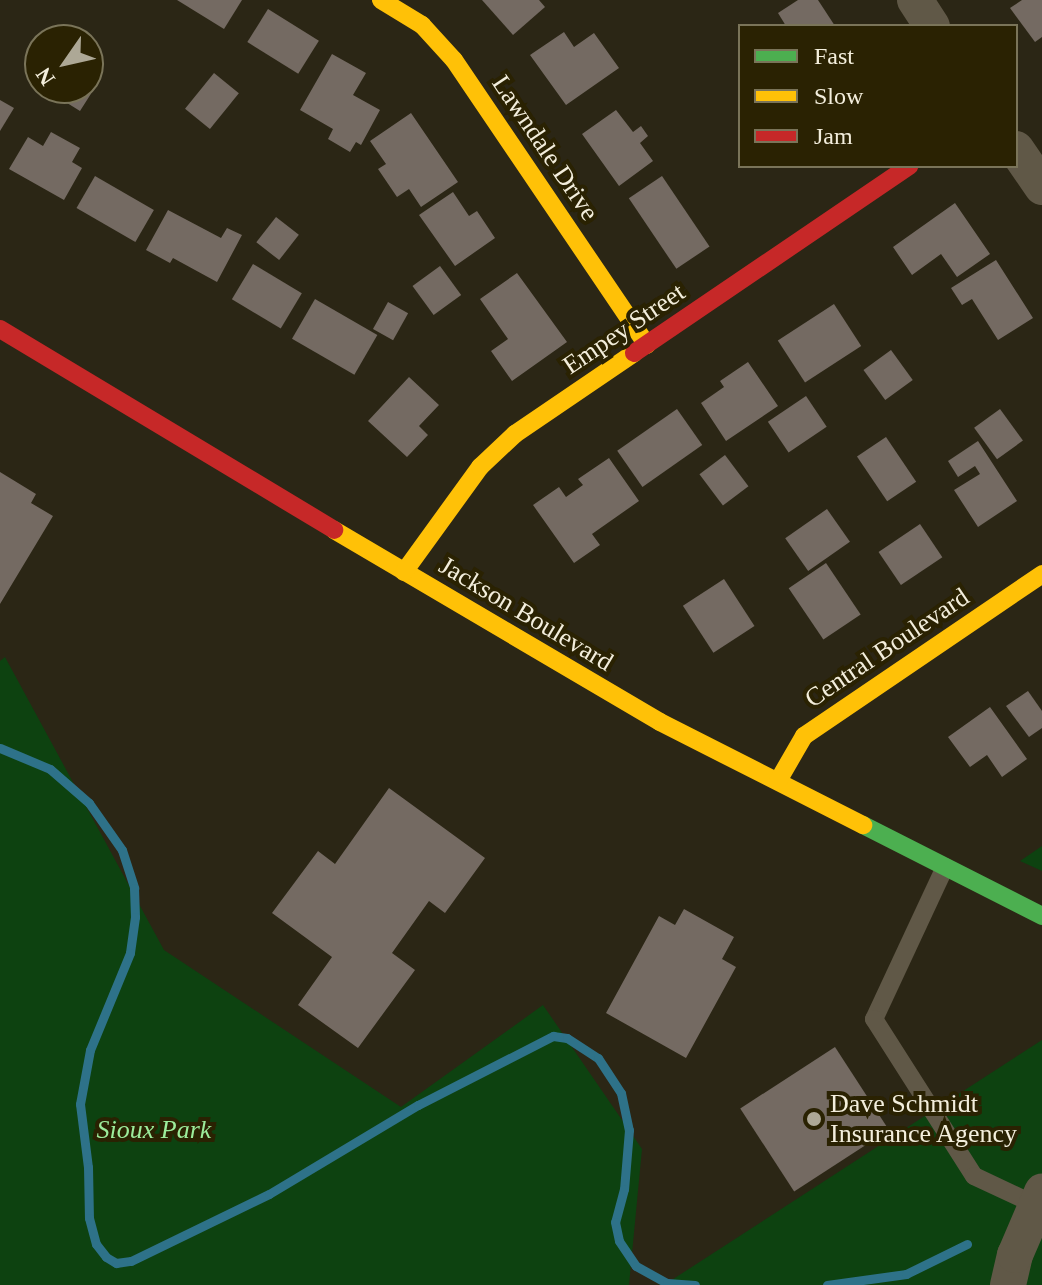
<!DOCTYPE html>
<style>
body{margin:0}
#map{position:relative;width:1042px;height:1285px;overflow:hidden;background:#2b2615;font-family:"Times New Roman",serif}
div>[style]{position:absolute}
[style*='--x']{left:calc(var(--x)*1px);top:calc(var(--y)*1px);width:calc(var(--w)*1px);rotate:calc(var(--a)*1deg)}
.green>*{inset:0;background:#0d4210}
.stream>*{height:9px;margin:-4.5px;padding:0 4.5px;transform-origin:4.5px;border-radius:4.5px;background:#2e7289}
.building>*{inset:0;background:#746a62;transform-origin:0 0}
.lane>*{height:18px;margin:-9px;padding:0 9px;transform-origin:9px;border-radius:9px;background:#605847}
.street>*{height:36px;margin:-18px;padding:0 18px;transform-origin:18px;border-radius:18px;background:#605847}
.fast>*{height:18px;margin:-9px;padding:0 9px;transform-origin:9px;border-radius:9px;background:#4caf50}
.slow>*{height:18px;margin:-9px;padding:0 9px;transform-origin:9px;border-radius:9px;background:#ffc107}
.jam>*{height:18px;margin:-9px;padding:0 9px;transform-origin:9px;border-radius:9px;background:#c62828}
.dots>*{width:22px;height:22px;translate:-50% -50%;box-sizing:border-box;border:4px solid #2a2202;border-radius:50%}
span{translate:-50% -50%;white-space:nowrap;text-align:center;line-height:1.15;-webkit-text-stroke:8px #2a2202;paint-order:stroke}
.street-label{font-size:26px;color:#f3eedc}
.poi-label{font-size:26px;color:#f3eedc}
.left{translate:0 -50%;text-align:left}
.park-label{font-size:26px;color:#9cec9b;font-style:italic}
.legend{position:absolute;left:738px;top:24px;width:280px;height:144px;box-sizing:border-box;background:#2a2202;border:2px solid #7a7459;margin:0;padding:10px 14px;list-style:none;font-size:24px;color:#f3eedc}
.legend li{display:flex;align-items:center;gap:16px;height:40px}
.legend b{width:40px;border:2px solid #7a7459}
.north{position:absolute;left:24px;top:24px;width:80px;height:80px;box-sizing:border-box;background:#2a2202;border:2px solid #7a7459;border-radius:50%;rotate:236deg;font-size:22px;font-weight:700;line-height:32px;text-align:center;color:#f3eedc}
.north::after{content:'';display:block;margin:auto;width:28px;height:36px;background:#ada896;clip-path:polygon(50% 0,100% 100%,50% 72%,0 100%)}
</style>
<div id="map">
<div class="green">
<div style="clip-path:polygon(5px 657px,164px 950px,401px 1107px,543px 1005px,642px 1149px,629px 1285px,0 1285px,0 661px)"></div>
<div style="clip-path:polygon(1042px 846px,1042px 871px,1020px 861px)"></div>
<div style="clip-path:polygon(1042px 1040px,1042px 1285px,664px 1285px)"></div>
</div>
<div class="stream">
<div style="--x:0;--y:748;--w:54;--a:22.8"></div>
<div style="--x:50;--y:769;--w:52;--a:41.1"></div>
<div style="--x:89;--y:803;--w:57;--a:54.9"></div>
<div style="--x:122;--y:850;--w:40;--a:72"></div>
<div style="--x:134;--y:888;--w:29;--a:88"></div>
<div style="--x:135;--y:917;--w:36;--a:98"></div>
<div style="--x:130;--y:953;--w:105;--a:112.4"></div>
<div style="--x:90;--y:1050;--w:55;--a:100.5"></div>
<div style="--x:80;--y:1104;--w:64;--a:82.8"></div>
<div style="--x:88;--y:1167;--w:51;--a:88.9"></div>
<div style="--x:89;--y:1218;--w:27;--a:75"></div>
<div style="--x:96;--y:1244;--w:16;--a:52"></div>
<div style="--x:106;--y:1257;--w:12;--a:31"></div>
<div style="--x:116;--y:1263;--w:15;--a:-8"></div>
<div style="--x:131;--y:1261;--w:153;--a:-25.9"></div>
<div style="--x:269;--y:1194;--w:174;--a:-30.9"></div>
<div style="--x:418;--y:1105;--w:152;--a:-27.1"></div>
<div style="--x:553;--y:1036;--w:14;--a:8"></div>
<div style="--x:567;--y:1038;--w:37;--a:33"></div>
<div style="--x:598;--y:1058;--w:42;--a:56.7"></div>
<div style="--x:621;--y:1093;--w:38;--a:78"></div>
<div style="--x:629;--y:1130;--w:59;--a:94.8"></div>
<div style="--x:624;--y:1189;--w:34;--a:105"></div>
<div style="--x:615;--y:1222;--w:19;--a:78"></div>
<div style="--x:619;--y:1241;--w:30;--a:56"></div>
<div style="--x:636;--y:1266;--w:35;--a:29"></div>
<div style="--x:667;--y:1283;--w:28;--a:4"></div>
<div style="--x:827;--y:1285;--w:80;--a:-7.9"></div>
<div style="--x:906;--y:1274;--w:68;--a:-26.2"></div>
</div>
<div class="building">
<div style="clip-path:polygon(177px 0,242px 0,224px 29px)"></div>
<div style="clip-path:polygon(482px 0,539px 0,545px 7px,513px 35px)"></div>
<div style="clip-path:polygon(798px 0,818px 0,835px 26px,786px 26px,778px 13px)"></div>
<div style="clip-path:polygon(1022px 0,1042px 0,1042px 37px,1035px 42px,1010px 8px)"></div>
<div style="left:268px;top:9px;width:60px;height:39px;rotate:32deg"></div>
<div style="clip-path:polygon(564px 32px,574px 47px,594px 33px,619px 68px,566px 105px,530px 55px)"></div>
<div style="clip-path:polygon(332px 54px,366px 73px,353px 95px,380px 110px,361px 145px,356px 142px,350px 152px,328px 139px,333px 129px,300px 110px)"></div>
<div style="clip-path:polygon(88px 70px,101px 78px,80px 111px,43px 88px,88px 88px)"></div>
<div style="left:214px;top:73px;width:32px;height:46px;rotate:39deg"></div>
<div style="clip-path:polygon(0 100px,14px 108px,0 131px)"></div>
<div style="clip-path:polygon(616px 110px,633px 132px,641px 126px,648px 136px,640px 143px,653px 161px,619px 186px,582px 134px)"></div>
<div style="clip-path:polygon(411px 113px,458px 182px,421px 207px,409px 189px,397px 197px,378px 169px,386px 164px,370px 141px)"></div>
<div style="clip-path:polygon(51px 132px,80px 148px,72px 162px,82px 168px,64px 200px,9px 169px,28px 137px,43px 146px)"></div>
<div style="left:95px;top:176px;width:68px;height:37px;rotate:30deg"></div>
<div style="left:662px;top:176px;width:85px;height:40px;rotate:56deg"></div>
<div style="clip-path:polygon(453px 192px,469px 216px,477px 211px,495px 238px,455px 266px,419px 215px)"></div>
<div style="clip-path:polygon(955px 203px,990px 254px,957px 277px,941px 254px,912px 275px,893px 247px)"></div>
<div style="clip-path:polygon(168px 210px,221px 238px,227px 228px,242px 235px,217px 282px,173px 258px,170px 263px,146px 250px)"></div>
<div style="left:276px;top:217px;width:29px;height:32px;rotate:38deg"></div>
<div style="clip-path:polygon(996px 260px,1033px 318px,998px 340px,972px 299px,962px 305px,951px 288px)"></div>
<div style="left:253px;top:264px;width:57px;height:41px;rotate:31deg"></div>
<div style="left:440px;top:266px;width:36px;height:34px;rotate:54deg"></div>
<div style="clip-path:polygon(517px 273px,567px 342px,512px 381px,491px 351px,508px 339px,480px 299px)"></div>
<div style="left:315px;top:299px;width:72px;height:46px;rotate:30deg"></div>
<div style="left:388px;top:302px;width:23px;height:31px;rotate:29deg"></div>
<div style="left:834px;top:304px;width:50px;height:67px;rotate:57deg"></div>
<div style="left:891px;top:350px;width:37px;height:34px;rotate:54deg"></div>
<div style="clip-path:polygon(748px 362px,778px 406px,726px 441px,701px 403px,724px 387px,720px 381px)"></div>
<div style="clip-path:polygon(409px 377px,439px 405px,419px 426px,428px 435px,407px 457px,368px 421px)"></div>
<div style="left:806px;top:396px;width:37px;height:46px;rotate:56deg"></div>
<div style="left:677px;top:409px;width:44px;height:73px;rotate:55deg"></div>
<div style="left:1000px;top:409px;width:39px;height:32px;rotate:54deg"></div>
<div style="left:886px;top:437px;width:54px;height:35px;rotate:56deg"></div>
<div style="clip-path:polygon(978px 441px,1017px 501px,978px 527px,954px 490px,980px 474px,975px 466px,958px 477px,948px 461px)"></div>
<div style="left:725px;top:455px;width:39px;height:32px;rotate:53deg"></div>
<div style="clip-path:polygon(609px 458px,639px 501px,592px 534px,600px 545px,574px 563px,533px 505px,559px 487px,566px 497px,583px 485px,578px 479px)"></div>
<div style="clip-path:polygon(0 472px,36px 494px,31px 503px,53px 516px,0 604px)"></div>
<div style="left:827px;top:509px;width:40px;height:51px;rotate:55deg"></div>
<div style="left:920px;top:524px;width:40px;height:50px;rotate:56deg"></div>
<div style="left:826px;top:563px;width:62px;height:45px;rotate:56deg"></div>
<div style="left:724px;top:579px;width:56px;height:49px;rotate:57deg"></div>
<div style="clip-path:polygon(1028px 691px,1042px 711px,1042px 728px,1029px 737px,1006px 706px)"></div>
<div style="clip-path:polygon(990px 707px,1027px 759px,1002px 777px,987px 755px,970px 767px,948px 737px)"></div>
<div style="clip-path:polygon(389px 788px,485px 858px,445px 913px,429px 901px,392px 953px,415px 970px,358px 1048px,298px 1005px,332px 957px,272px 913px,318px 851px,335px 864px)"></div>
<div style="clip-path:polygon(684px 909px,734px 937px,722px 959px,736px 967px,686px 1058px,606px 1013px,659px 916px,675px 925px)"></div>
<div style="left:835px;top:1047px;width:99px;height:113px;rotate:57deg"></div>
</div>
<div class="lane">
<div style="--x:945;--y:867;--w:168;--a:115"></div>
<div style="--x:874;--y:1019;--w:186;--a:57.5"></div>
<div style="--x:974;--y:1176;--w:68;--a:25.1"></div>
</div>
<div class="street">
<div style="--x:915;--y:0;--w:31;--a:57"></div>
<div style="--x:1016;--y:149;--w:46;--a:55.6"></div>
<div style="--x:1008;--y:1285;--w:31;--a:-77"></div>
<div style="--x:1015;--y:1255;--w:69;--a:-66.8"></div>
</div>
<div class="fast">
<div style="--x:863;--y:825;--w:201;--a:26.9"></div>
</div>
<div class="slow">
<div style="--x:381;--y:0;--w:48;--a:31.4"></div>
<div style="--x:422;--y:25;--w:47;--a:47.6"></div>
<div style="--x:454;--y:60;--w:344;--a:55.9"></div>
<div style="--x:334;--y:530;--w:378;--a:30.5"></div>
<div style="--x:660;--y:722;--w:228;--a:26.9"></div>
<div style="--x:404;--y:572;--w:130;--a:-54.1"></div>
<div style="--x:480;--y:467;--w:48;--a:-43.3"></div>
<div style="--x:515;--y:434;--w:144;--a:-34.2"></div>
<div style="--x:778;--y:781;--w:52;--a:-60"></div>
<div style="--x:804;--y:736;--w:288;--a:-34.2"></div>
</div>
<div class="jam">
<div style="--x:0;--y:329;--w:390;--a:31"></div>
<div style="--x:634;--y:353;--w:333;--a:-34.2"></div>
</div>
<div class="dots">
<div style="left:814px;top:1119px;background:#ada896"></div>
</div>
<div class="street-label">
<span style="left:545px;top:148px;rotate:56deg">Lawndale Drive</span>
<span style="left:624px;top:329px;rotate:-34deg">Empey Street</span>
<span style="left:526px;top:614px;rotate:31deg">Jackson Boulevard</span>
<span style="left:887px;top:648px;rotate:-34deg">Central Boulevard</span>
</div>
<div class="poi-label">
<span class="left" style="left:830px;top:1119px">Dave Schmidt<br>Insurance Agency</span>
</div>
<div class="park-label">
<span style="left:154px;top:1130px">Sioux Park</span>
</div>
<ul class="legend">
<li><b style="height:10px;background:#4caf50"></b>Fast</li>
<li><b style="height:10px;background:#ffc107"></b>Slow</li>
<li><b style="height:10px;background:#c62828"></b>Jam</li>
</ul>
<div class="north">N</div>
</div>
